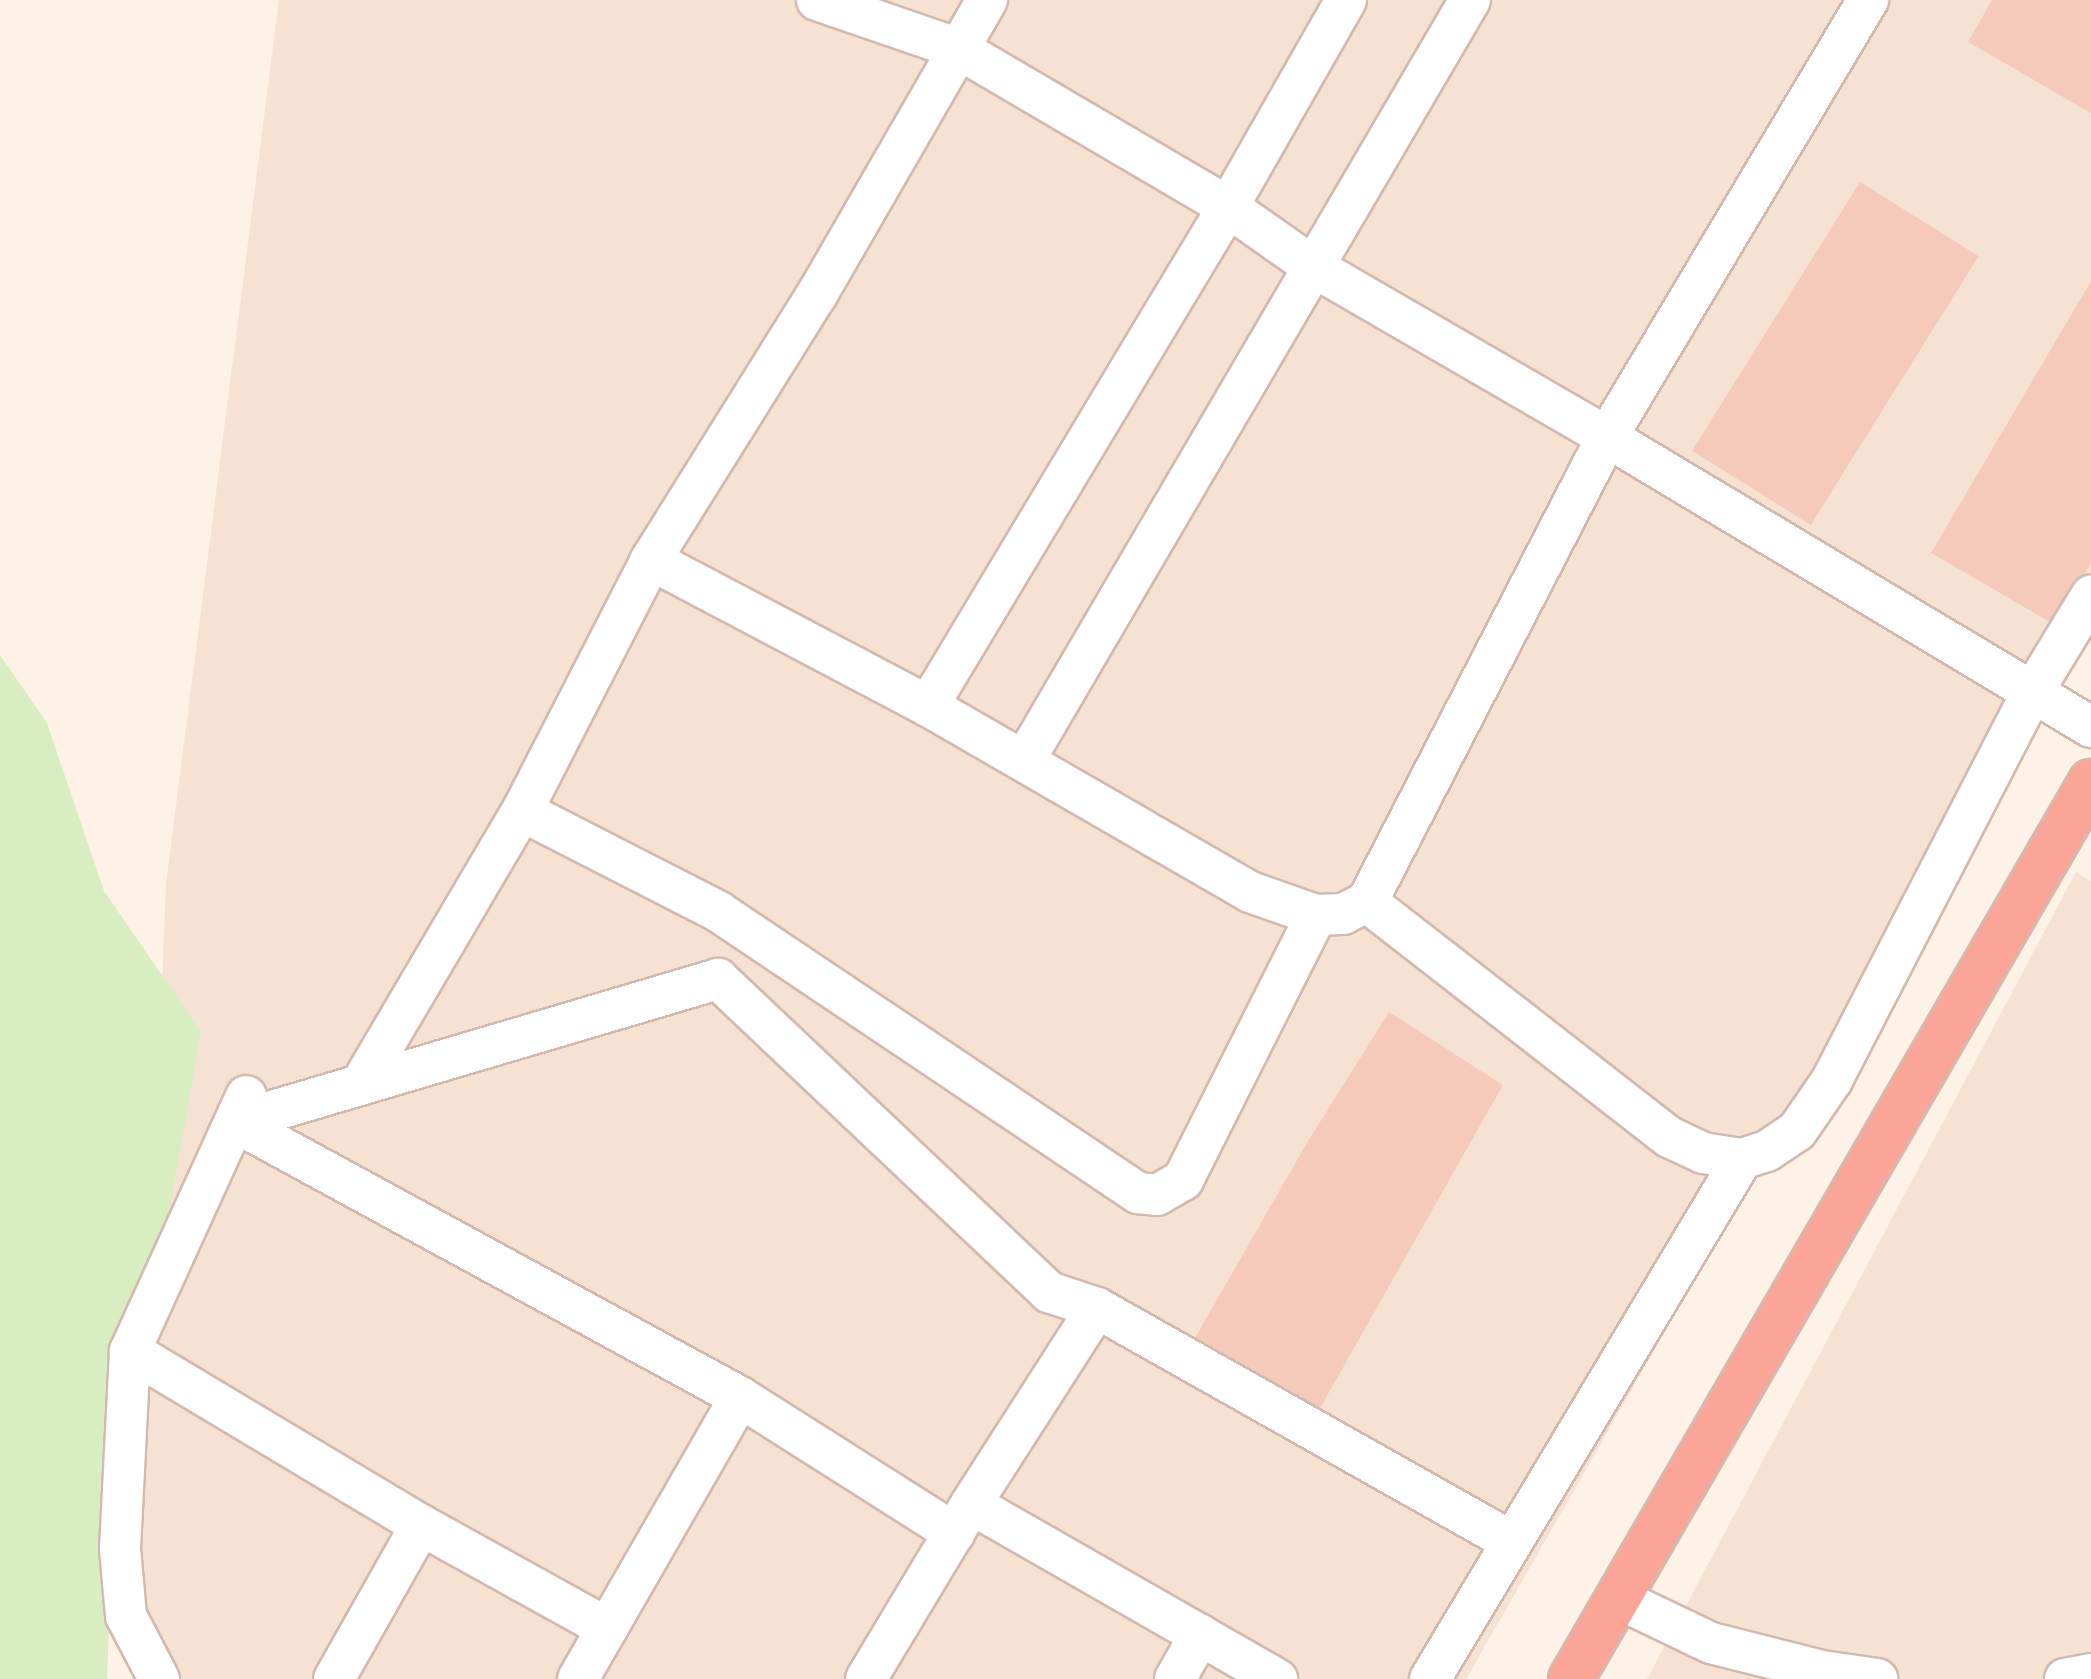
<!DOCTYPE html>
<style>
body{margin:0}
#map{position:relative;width:2091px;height:1679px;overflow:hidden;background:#fef1e6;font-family:"Archivo Narrow",sans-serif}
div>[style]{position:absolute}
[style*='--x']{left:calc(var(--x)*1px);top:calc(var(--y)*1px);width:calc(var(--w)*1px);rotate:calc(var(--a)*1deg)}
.residential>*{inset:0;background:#f6e2d3}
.green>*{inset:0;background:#d9edc3}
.building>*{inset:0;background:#f5cabb;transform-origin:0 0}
.roads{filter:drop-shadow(2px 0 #d3b9ad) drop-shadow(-2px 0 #d3b9ad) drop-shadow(0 2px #d3b9ad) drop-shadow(0 -2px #d3b9ad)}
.street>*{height:40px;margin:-20px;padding:0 20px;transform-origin:20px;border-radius:20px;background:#fff}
.highway>*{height:44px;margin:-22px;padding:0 22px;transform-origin:22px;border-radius:22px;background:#fba599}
span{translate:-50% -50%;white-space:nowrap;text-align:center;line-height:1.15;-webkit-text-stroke:6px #fff6ed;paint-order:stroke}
</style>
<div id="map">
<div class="residential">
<div style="clip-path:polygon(279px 0,2091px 0,2091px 588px,1466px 1679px,134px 1679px,166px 884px)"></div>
<div style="clip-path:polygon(2076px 872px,2091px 881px,2091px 1679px,1647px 1679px)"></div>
</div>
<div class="green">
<div style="clip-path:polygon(0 655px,47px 723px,104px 891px,201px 1032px,112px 1539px,107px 1679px,0 1679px)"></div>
</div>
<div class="building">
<div style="clip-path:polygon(1992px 0,2091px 0,2091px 113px,1968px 42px)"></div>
<div style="left:1860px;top:182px;width:140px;height:317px;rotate:32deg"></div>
<div style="clip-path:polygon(2091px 281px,2091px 563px,2055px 625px,1931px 553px)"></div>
<div style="clip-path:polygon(1389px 1012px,1503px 1085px,1315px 1417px,1191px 1345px,1308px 1141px)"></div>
</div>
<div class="roads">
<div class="street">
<div style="--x:817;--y:0;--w:150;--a:19"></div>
<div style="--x:959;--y:49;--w:312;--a:30.4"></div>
<div style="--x:1228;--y:207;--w:103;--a:35.1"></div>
<div style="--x:1312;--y:266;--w:341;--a:30.1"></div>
<div style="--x:1607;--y:437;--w:564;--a:30.93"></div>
<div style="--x:987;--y:0;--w:340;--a:120"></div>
<div style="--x:817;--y:294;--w:314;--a:122"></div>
<div style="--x:651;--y:560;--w:313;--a:27.8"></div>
<div style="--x:928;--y:706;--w:372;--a:30"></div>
<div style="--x:1250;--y:892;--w:70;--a:19.2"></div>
<div style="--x:1316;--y:915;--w:27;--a:-2"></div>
<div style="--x:1343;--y:914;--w:27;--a:-27"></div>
<div style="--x:1367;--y:902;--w:523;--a:-62.7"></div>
<div style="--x:1607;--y:437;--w:509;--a:-59.15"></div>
<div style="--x:928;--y:706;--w:582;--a:-58.99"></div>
<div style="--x:1228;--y:207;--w:238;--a:-60.3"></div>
<div style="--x:1024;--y:761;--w:882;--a:-59.63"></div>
<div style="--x:522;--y:811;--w:221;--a:27.1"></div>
<div style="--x:719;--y:912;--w:505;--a:33.85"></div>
<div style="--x:1138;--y:1193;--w:19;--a:6"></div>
<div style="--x:1157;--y:1195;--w:30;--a:-30"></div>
<div style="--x:1183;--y:1180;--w:297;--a:-63.3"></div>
<div style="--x:1367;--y:902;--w:383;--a:37.9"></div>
<div style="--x:1669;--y:1137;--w:38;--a:25"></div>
<div style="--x:1703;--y:1153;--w:39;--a:9"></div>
<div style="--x:1742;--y:1159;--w:26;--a:-18"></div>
<div style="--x:1767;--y:1151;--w:36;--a:-34"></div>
<div style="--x:1797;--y:1131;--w:62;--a:-55.5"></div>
<div style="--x:1832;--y:1080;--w:436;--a:-62.7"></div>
<div style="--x:2032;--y:693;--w:114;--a:-58.7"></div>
<div style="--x:361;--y:1084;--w:317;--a:-59.5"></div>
<div style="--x:522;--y:811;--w:282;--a:-62.8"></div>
<div style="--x:235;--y:1122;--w:504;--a:-16.49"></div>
<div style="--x:718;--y:979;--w:456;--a:43.4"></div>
<div style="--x:1049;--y:1292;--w:51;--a:18.4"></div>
<div style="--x:1097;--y:1308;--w:476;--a:29.4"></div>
<div style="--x:235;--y:1122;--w:575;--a:28.57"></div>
<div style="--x:740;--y:1397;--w:254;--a:32.4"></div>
<div style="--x:130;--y:1351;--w:339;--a:30.9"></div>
<div style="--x:421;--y:1525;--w:213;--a:29"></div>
<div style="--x:971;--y:1504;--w:353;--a:29.8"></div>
<div style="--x:1617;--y:1598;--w:104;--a:25.6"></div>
<div style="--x:1711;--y:1643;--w:114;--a:14.2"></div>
<div style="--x:1822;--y:1671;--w:56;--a:8.3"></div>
<div style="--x:159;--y:1679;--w:71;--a:-117.6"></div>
<div style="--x:126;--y:1616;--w:67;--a:-95.1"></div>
<div style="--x:120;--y:1549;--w:198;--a:-87.1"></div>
<div style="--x:130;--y:1351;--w:280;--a:-65.5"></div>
<div style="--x:334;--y:1679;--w:177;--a:-60.5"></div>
<div style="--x:578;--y:1679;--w:325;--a:-60.1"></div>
<div style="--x:866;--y:1679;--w:204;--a:-59"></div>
<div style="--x:971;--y:1504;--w:233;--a:-57.3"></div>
<div style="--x:1175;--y:1679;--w:51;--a:-60.4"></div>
<div style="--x:1430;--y:1679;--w:606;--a:-59.04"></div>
<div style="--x:2065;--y:1679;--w:26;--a:-11"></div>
</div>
<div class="highway">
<div style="--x:1571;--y:1679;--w:1037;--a:-59.9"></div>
</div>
</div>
</div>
